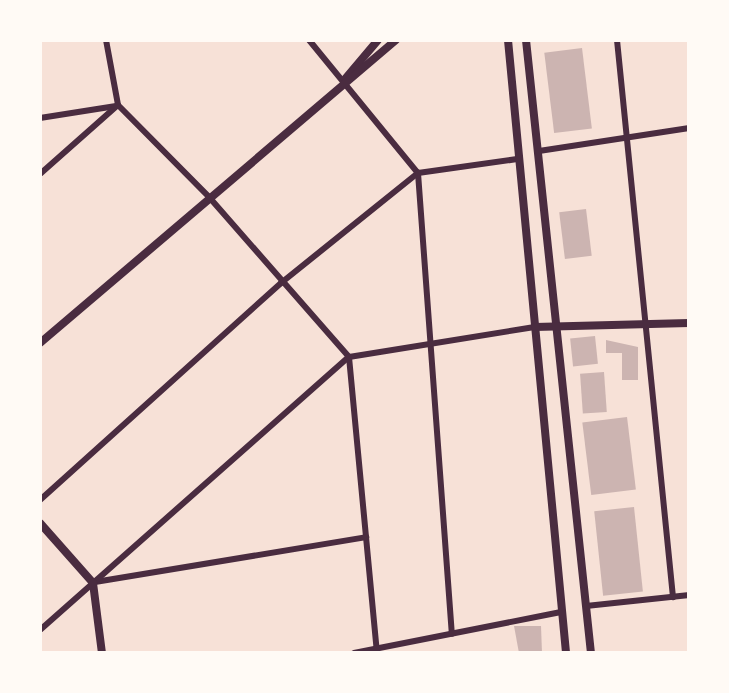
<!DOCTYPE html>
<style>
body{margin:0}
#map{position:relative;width:729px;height:693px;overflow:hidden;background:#f7e1d7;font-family:Jost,sans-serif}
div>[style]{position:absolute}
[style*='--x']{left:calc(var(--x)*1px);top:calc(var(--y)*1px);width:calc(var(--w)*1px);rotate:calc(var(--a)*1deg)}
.building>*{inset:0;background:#ccb4b1;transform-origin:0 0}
.minor>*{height:6px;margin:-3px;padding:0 3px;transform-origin:3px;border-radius:3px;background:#4a2c40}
.tertiary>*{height:8px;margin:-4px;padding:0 4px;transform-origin:4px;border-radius:4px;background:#4a2c40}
span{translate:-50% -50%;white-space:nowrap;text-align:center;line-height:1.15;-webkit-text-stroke:7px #fffaf5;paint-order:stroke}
.frame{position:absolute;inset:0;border:42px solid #fffaf5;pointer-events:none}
</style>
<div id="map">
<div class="building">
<div style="left:582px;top:48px;width:81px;height:38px;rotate:83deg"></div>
<div style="left:586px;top:209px;width:47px;height:27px;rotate:83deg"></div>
<div style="left:595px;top:336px;width:28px;height:25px;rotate:84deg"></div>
<div style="clip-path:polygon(606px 340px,638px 347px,638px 380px,622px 380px,622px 353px,606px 353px)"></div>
<div style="left:604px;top:372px;width:40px;height:24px;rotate:86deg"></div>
<div style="left:627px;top:417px;width:73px;height:45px;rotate:83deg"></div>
<div style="left:634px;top:507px;width:85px;height:40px;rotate:84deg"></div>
<div style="clip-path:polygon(514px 626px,541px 626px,542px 653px,519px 653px)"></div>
</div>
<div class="minor">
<div style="--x:106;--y:40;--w:66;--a:79.5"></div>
<div style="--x:118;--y:105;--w:129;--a:45.3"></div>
<div style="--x:209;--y:197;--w:213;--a:48.8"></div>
<div style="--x:349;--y:357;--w:297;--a:84.6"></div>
<div style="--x:309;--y:40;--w:172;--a:50.7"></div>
<div style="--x:418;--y:173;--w:462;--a:85.8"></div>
<div style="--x:617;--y:40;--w:560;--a:84.26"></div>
<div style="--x:40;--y:118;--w:77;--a:-9"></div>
<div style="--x:539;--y:151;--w:152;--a:-8.7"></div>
<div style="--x:40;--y:174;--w:104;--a:-41.5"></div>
<div style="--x:40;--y:500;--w:324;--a:-42"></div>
<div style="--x:281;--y:283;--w:176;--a:-38.8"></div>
<div style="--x:418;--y:173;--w:100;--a:-8"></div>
<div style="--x:95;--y:582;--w:275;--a:-9.4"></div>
<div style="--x:586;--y:606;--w:104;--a:-6.1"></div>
<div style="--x:40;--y:630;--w:412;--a:-41.5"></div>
<div style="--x:349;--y:357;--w:188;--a:-9.2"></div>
<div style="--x:354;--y:653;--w:211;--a:-11.2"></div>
</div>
<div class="tertiary">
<div style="--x:508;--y:40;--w:616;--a:84.59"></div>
<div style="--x:526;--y:40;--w:616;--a:83.95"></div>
<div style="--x:345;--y:79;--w:51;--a:-49.8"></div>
<div style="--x:535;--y:327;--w:154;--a:-1.5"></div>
<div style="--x:40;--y:343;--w:467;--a:-40.4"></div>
<div style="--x:40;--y:523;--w:80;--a:48.5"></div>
<div style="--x:93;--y:583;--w:71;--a:82.7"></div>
</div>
<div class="frame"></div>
</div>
